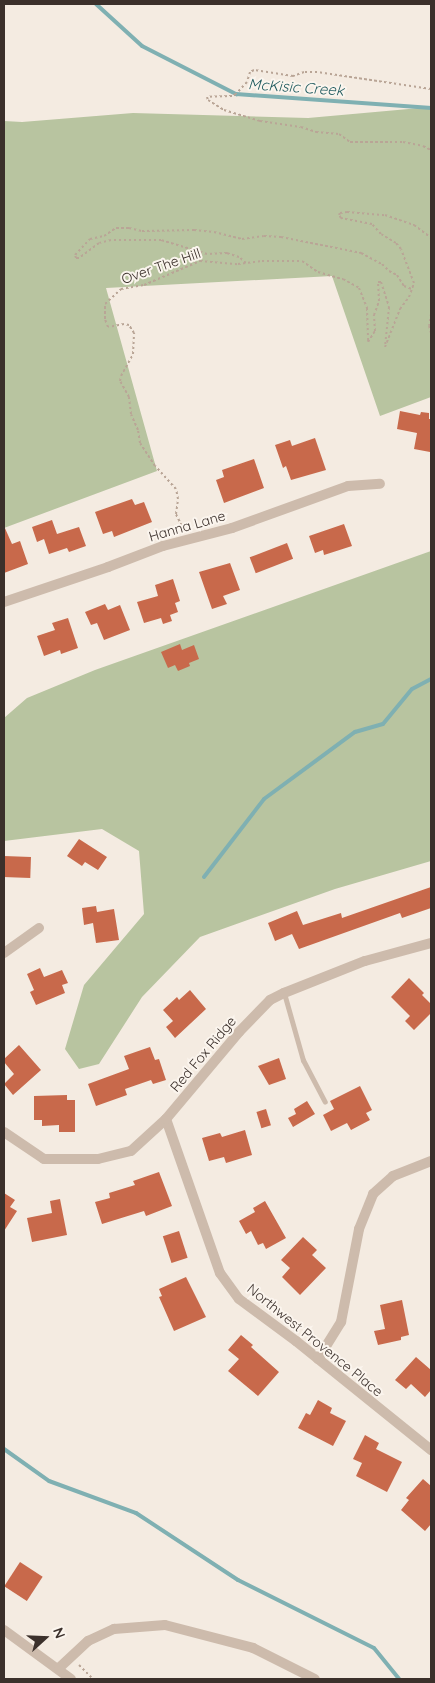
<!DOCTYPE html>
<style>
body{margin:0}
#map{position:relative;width:435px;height:1683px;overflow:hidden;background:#f4ebe1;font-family:Quicksand,sans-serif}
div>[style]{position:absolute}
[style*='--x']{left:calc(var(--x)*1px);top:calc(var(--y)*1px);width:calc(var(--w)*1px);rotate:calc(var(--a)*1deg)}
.green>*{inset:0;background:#b8c4a0}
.stream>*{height:4px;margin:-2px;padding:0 2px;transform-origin:2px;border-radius:2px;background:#7fb0b2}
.building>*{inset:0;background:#c8694b;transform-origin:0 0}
.path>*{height:2px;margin-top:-1px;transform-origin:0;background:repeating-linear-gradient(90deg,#b9a596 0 2.5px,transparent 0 5px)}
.service>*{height:5px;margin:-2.5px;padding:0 2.5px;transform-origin:2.5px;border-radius:2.5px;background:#cdbbac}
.minor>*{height:10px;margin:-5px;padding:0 5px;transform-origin:5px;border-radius:5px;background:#cdbbac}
span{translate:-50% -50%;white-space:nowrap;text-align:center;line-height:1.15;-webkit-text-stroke:4px #fbf5ee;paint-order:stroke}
.street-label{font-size:14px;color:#3b302b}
.water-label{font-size:15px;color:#1f5a5e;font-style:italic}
.frame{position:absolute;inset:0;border:5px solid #3b302b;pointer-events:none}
.north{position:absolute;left:20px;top:1613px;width:50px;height:50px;-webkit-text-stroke:4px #fbf5ee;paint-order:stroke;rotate:70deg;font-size:14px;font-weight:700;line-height:20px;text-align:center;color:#3b302b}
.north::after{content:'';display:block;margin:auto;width:18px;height:22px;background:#3b302b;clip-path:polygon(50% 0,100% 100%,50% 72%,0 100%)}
</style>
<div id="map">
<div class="green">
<div style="clip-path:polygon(431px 107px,431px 397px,380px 416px,332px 276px,106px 288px,157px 471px,4px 528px,4px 121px,22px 122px,133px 113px,308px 118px)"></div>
<div style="clip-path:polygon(431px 551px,431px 861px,335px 889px,200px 937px,142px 997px,99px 1064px,79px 1069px,65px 1049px,84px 985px,144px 914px,139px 851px,102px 829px,4px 841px,4px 718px,27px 698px,95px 670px)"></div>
</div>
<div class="stream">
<div style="--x:96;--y:4;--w:62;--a:42.4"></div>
<div style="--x:142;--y:46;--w:106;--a:27.1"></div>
<div style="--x:236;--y:94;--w:196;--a:4.1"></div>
<div style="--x:204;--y:877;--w:98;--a:-52.4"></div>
<div style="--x:264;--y:799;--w:113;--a:-36.4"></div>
<div style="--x:355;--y:732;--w:29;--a:-16"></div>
<div style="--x:383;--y:724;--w:45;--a:-50.4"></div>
<div style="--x:412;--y:689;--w:21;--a:-28"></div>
<div style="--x:4;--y:1449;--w:55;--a:35.4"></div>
<div style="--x:49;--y:1481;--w:93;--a:20.2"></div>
<div style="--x:136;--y:1513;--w:122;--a:33.3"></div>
<div style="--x:238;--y:1580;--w:152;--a:26.6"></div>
<div style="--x:374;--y:1648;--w:40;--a:51"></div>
</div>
<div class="building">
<div style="clip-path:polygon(400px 411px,420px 415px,421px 412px,429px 413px,429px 419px,431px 419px,430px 452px,414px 449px,417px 433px,397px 429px)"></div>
<div style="clip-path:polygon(315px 438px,326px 470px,291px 480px,286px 466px,283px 468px,275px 445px,290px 440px,292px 446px)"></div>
<div style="clip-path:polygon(254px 459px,264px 488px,224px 503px,216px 480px,224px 477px,222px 470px)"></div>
<div style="clip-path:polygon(132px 499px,135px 505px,144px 502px,152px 522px,114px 537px,112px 531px,103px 534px,95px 512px)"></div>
<div style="clip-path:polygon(52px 520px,57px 534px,79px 527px,86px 546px,69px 552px,67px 548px,49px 554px,44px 539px,37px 542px,32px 527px)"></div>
<div style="clip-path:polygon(344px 524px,352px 546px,324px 555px,323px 550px,315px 553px,309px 536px)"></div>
<div style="clip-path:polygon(4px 526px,12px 544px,20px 541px,28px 564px,4px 573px)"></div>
<div style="left:287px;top:543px;width:17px;height:40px;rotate:69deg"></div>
<div style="clip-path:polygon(230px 563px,240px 590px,223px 596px,227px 604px,212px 609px,199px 572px)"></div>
<div style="clip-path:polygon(173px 579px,180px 601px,175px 603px,178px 612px,170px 615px,172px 621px,163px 624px,161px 618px,144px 623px,137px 602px,158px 596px,155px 585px)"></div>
<div style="clip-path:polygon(105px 604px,108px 610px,120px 605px,130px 630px,104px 640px,97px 623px,91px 625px,85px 612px)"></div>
<div style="clip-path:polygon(68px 618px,78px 648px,61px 654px,60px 650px,44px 656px,37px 636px,55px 630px,52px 623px)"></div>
<div style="clip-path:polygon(180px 644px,182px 650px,194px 645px,199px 659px,189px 663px,190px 666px,178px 671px,175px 665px,168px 668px,161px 652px)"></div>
<div style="clip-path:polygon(79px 839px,107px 857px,98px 870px,85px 862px,82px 866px,67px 856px)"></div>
<div style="left:4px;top:856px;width:27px;height:21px;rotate:2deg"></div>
<div style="clip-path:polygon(431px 887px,431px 908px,402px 918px,400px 913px,299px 949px,292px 934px,275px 941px,268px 923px,297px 911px,303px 925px,341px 913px,342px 918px)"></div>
<div style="clip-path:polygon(96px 906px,97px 912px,114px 909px,119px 940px,96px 943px,93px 923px,84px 925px,82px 908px)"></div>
<div style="clip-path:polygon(40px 968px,44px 977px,62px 970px,68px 983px,62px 985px,65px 993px,36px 1005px,30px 992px,34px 990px,27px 974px)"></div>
<div style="clip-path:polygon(409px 978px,424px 993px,422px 995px,431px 1004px,431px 1013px,414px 1030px,405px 1021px,410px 1016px,391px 997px)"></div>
<div style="clip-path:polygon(190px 990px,206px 1009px,175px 1038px,166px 1027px,173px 1021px,163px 1010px,177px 997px,179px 1000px)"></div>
<div style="clip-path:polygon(19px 1045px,41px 1070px,13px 1095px,4px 1084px,14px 1074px,4px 1062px,4px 1059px)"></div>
<div style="clip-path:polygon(150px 1047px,155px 1060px,159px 1059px,166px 1080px,153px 1084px,151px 1080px,125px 1089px,127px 1095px,96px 1106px,88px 1084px,129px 1069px,124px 1056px)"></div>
<div style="clip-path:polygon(279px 1058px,286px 1079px,269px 1085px,258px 1066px)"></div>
<div style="clip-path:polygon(360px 1086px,372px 1110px,366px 1113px,370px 1120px,351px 1130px,347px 1123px,331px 1131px,323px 1115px,334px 1109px,330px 1101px)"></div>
<div style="clip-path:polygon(67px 1095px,67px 1100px,75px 1100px,75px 1132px,59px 1132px,59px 1125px,42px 1126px,42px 1120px,34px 1120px,34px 1096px)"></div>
<div style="clip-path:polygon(307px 1101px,315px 1114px,293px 1127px,288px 1118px,296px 1114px,294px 1109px)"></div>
<div style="left:266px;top:1109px;width:17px;height:10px;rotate:73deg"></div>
<div style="clip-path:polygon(245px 1130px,252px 1155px,226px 1163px,224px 1157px,209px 1161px,202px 1138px,220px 1133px,222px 1137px)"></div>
<div style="clip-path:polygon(159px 1172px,172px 1206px,146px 1216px,144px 1211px,102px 1224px,95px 1202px,110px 1198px,109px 1193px,135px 1185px,133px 1181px)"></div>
<div style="clip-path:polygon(4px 1193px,15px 1200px,10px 1207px,17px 1211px,4px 1231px)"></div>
<div style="clip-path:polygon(60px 1199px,67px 1235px,32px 1242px,27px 1218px,52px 1213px,50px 1201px)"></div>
<div style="clip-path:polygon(265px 1201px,286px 1238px,266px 1249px,263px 1243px,258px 1245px,251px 1231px,246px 1234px,239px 1221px,255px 1212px,253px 1208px)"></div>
<div style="left:179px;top:1231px;width:28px;height:17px;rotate:72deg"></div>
<div style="clip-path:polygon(303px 1237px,317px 1250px,312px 1255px,326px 1268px,300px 1295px,282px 1277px,290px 1268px,281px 1260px)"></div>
<div style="clip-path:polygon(186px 1277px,206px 1317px,174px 1331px,159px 1297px,162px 1296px,159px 1289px)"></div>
<div style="clip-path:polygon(402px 1300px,409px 1335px,401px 1337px,401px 1340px,378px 1345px,374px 1331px,385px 1329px,380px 1305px)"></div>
<div style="clip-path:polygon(241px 1335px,253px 1345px,251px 1347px,279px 1372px,258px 1396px,228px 1371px,239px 1359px,228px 1350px)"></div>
<div style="clip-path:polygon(416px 1357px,431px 1370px,431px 1390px,425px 1397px,411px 1384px,406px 1389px,395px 1380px)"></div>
<div style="clip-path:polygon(318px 1400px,332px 1408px,330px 1413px,346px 1421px,333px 1446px,298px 1428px,306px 1413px,310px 1415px)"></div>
<div style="clip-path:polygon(365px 1435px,379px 1443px,376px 1449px,402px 1462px,387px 1492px,356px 1476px,362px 1463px,353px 1459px)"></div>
<div style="clip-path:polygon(423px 1479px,431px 1486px,431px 1524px,425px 1531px,401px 1510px,409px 1500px,406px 1498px)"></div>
<div style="left:20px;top:1562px;width:27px;height:29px;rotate:33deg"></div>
</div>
<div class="path">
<div style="--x:431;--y:89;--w:115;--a:-171.5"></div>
<div style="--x:317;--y:72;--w:13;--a:180"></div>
<div style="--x:304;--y:72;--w:12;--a:160"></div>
<div style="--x:293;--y:76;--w:39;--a:-171"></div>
<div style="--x:254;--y:70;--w:4;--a:153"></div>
<div style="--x:250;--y:72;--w:10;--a:107"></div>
<div style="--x:247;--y:82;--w:16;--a:133"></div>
<div style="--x:236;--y:94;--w:4;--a:153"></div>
<div style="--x:232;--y:96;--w:25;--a:178"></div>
<div style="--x:207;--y:97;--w:3;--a:72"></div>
<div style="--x:208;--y:100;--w:19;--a:32"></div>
<div style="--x:224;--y:110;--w:38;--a:17"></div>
<div style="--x:260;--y:121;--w:41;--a:8.3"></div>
<div style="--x:301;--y:127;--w:16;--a:18"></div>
<div style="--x:316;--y:132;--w:23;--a:5"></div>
<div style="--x:339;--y:134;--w:14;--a:36"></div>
<div style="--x:350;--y:142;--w:53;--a:0"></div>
<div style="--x:403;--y:142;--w:20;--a:11"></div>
<div style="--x:423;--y:146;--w:9;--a:27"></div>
<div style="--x:246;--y:263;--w:9;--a:-139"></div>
<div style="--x:239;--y:257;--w:13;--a:-162"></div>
<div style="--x:227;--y:253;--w:20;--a:177"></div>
<div style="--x:207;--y:254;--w:48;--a:-163.1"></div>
<div style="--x:161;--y:240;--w:50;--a:180"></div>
<div style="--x:111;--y:240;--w:12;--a:166"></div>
<div style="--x:99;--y:243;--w:25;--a:143"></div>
<div style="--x:79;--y:258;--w:3;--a:180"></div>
<div style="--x:76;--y:258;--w:3;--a:-108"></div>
<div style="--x:75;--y:255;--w:22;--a:-47"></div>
<div style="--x:90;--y:239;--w:14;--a:-12"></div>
<div style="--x:104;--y:236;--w:14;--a:-34"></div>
<div style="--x:116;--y:228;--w:13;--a:0"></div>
<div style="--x:129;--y:228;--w:13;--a:13"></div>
<div style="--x:142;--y:231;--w:52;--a:-1.1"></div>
<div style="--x:194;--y:230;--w:20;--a:6"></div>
<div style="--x:214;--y:232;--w:29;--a:14"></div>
<div style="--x:242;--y:239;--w:22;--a:-8"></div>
<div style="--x:264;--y:236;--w:17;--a:3"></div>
<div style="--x:281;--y:237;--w:82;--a:11.3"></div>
<div style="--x:361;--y:253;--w:24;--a:28"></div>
<div style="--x:382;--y:264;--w:10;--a:45"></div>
<div style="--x:389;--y:271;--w:9;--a:27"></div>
<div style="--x:397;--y:275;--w:13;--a:58"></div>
<div style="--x:404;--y:286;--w:9;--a:21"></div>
<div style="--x:431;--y:314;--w:12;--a:99"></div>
<div style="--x:429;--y:326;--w:7;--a:74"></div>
<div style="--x:184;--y:530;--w:18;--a:-117"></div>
<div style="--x:176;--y:514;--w:15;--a:-82"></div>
<div style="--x:178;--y:499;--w:10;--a:-101"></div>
<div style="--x:176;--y:489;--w:31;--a:-132"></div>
<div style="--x:155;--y:466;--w:27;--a:-123"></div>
<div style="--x:140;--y:443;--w:13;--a:-99"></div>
<div style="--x:138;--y:430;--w:17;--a:-114"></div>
<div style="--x:131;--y:414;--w:17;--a:-97"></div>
<div style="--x:129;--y:397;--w:18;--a:-119"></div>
<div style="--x:120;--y:381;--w:5;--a:-79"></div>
<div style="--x:121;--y:376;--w:25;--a:-61"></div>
<div style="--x:133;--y:354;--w:21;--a:-87"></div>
<div style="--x:134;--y:333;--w:9;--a:-122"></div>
<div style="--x:129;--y:325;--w:5;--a:-169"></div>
<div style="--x:124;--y:324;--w:16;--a:169"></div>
<div style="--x:108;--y:327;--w:9;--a:-111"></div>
<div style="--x:105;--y:319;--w:15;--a:-90"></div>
<div style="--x:105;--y:304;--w:22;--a:-43"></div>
<div style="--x:121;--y:289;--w:23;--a:-10"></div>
<div style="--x:144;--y:285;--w:61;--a:-23.2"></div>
<div style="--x:200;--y:261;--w:38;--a:5"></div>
<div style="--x:238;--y:264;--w:24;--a:-7"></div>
<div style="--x:262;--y:261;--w:40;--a:0"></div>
<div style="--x:302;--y:261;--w:19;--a:35"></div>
<div style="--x:318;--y:272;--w:26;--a:16"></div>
<div style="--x:343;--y:279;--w:18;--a:29"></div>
<div style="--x:359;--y:288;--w:22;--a:68"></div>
<div style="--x:367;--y:308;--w:34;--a:88"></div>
<div style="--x:368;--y:342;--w:13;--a:-58"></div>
<div style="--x:375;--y:331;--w:16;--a:-94"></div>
<div style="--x:374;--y:315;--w:15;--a:-70"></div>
<div style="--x:379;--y:301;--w:19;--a:-93"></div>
<div style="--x:378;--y:282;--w:3;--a:0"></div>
<div style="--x:381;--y:282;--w:26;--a:72"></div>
<div style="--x:389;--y:307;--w:40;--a:95.7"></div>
<div style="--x:385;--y:347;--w:41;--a:-68.5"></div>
<div style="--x:400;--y:309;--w:15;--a:-53"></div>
<div style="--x:409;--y:297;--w:15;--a:-70"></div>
<div style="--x:414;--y:283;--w:36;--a:-111"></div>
<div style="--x:401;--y:249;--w:8;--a:-130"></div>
<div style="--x:396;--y:243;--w:17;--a:-149"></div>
<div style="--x:381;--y:234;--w:13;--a:-132"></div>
<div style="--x:372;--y:224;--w:32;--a:-169"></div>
<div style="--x:341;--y:218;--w:4;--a:-124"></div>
<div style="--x:339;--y:215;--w:2;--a:-63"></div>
<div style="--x:340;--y:213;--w:7;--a:-8"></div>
<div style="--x:347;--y:212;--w:38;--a:5"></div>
<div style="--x:385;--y:215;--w:31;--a:19"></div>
<div style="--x:414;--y:225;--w:21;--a:37"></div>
<div style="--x:79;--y:1665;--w:20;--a:45"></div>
</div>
<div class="service">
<div style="--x:284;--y:993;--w:70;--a:74.2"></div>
<div style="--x:303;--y:1060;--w:47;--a:62.4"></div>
</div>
<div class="minor">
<div style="--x:4;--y:602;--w:110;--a:-18.6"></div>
<div style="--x:108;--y:567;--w:59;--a:-20.9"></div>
<div style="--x:163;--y:546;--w:71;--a:-14.6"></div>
<div style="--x:232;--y:528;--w:123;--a:-19.9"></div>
<div style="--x:348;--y:486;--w:32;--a:-4"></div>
<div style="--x:4;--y:953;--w:43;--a:-35.5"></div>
<div style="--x:166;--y:1119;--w:163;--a:70.7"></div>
<div style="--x:220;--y:1273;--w:32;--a:54"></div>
<div style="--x:239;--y:1299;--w:71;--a:36.4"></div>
<div style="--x:296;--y:1341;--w:174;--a:38.9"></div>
<div style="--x:4;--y:1132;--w:48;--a:34"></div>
<div style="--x:44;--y:1159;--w:54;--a:0"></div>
<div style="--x:98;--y:1159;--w:34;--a:-14"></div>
<div style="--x:131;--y:1151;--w:47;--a:-42.4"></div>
<div style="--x:166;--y:1119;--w:114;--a:-50"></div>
<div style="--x:239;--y:1032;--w:45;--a:-45.9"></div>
<div style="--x:270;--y:1000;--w:16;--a:-27"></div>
<div style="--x:284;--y:993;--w:87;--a:-21.6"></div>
<div style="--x:365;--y:961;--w:68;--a:-15.3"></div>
<div style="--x:318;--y:1359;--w:44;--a:-58.1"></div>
<div style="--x:341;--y:1322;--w:95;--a:-79"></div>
<div style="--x:359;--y:1229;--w:38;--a:-68"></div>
<div style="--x:373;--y:1194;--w:27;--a:-42"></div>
<div style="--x:393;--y:1176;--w:41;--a:-21.5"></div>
<div style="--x:4;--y:1630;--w:83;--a:36.2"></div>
<div style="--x:59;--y:1668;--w:40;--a:-43"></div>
<div style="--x:88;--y:1641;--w:29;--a:-25"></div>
<div style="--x:114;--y:1629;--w:51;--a:-4.5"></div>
<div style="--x:165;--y:1625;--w:91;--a:14.6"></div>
<div style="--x:253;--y:1648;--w:69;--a:26.6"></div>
</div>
<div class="street-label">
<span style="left:161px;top:266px;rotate:-19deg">Over The Hill</span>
<span style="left:187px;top:526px;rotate:-16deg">Hanna Lane</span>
<span style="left:203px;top:1054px;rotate:-50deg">Red Fox Ridge</span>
<span style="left:315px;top:1340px;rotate:39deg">Northwest Provence Place</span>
</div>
<div class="water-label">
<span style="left:296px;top:87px;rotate:4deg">McKisic Creek</span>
</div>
<div class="frame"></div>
<div class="north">N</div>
</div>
